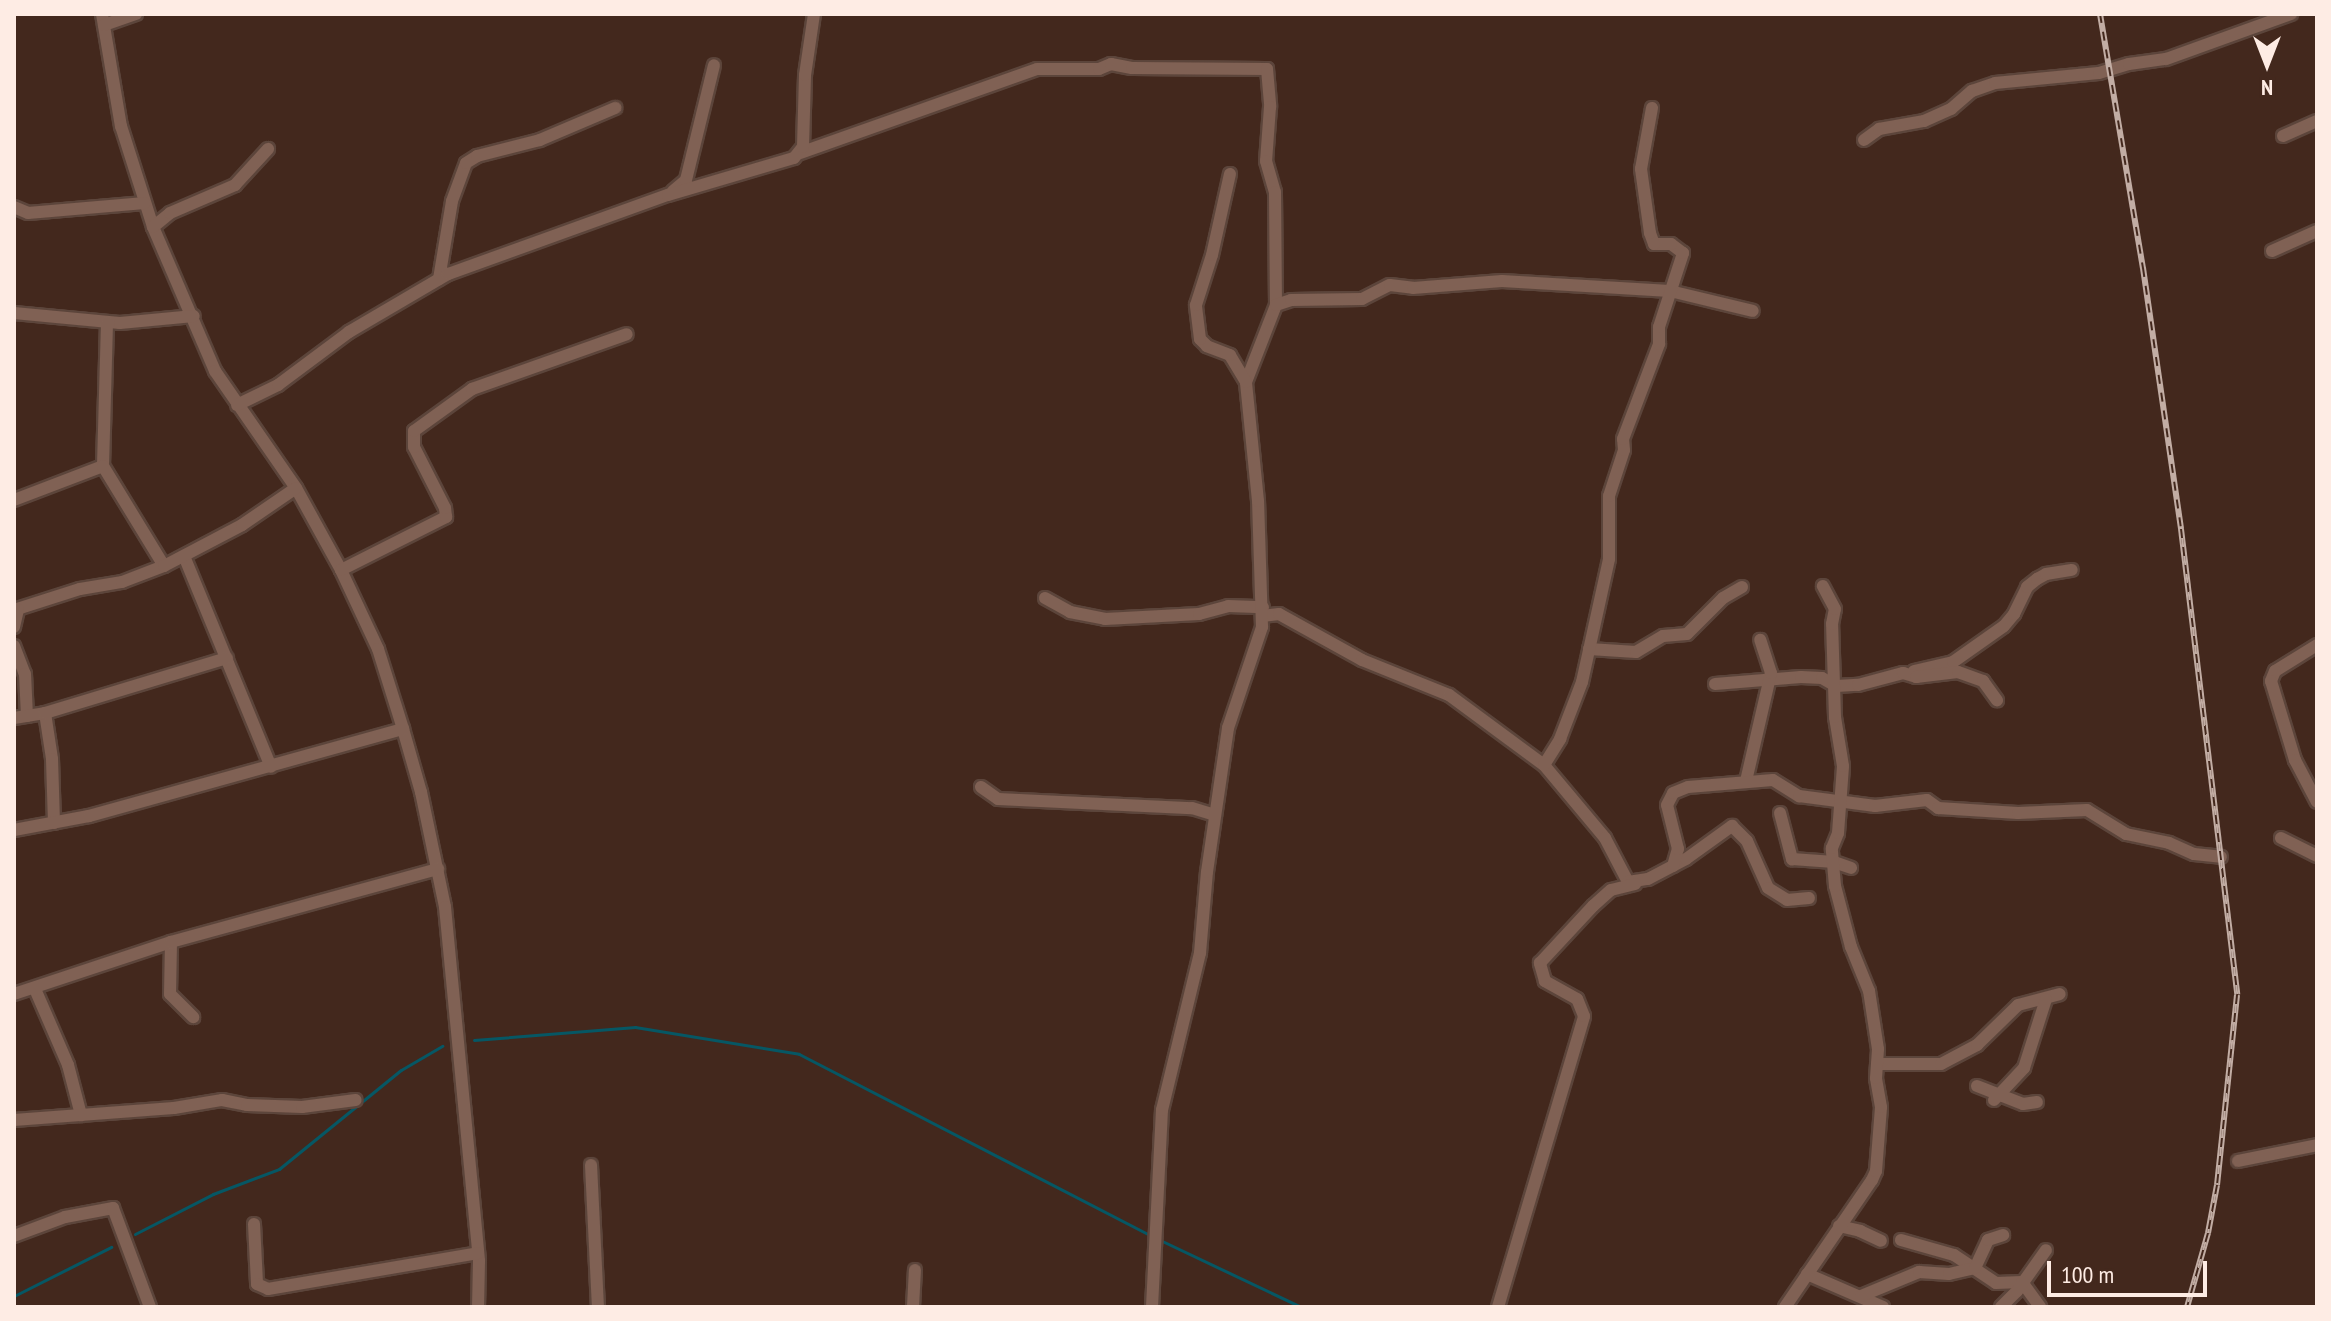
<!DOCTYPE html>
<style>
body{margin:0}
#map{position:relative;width:2331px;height:1321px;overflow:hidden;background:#43281d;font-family:"PT Sans Narrow",sans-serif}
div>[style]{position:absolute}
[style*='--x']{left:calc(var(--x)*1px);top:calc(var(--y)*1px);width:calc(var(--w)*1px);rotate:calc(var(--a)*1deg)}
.stream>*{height:3px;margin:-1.5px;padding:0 1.5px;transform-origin:1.5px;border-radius:1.5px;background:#065764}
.roads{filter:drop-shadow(2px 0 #5c453b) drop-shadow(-2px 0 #5c453b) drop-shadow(0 2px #5c453b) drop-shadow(0 -2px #5c453b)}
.minor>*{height:12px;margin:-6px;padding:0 6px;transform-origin:6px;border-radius:6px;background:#806154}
.rail>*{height:6px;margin-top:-3px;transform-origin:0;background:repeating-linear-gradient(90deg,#43281d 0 9px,#c2ada4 0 18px);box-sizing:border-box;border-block:2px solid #c2ada4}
span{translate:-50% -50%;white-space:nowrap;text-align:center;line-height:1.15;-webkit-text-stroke:6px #43281d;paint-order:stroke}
.frame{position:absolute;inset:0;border:16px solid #feece4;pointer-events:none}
.north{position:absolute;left:2227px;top:24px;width:80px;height:80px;-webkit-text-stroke:6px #43281d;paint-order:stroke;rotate:180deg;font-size:22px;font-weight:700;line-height:32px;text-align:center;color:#feece4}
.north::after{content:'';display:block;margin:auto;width:28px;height:36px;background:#feece4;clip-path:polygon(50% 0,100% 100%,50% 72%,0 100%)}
.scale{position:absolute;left:2047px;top:1261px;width:160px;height:36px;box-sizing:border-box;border:4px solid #feece4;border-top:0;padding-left:10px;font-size:24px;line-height:28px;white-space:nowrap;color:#feece4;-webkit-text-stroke:6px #43281d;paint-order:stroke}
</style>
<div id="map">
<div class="stream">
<div style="--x:474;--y:1040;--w:162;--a:-4.6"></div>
<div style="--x:635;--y:1027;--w:166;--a:9.3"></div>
<div style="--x:799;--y:1054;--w:399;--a:27.3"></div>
<div style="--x:135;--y:1234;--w:88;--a:-27.1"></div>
<div style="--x:213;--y:1194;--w:71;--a:-20.7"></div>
<div style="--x:279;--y:1169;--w:157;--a:-39.1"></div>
<div style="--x:401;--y:1070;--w:48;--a:-30.3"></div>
<div style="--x:1160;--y:1240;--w:156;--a:25.4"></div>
<div style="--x:14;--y:1296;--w:109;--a:-26.8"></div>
</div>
<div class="roads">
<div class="minor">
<div style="--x:102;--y:14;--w:114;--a:80.4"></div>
<div style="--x:121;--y:126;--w:106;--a:72.4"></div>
<div style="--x:153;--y:227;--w:157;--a:66.7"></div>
<div style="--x:215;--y:371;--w:142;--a:55.3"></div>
<div style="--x:296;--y:488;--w:94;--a:61.2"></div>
<div style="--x:341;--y:570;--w:87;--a:64.9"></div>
<div style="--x:378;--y:649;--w:84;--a:72.6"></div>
<div style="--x:403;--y:729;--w:66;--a:74.1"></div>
<div style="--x:421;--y:792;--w:117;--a:78.2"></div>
<div style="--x:445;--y:907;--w:356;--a:84.5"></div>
<div style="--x:479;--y:1261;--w:46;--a:91.2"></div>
<div style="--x:104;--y:25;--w:34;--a:-19"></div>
<div style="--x:2283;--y:136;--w:37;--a:-24"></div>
<div style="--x:1864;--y:140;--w:19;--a:-36"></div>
<div style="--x:1879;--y:129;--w:46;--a:-10.1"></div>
<div style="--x:1924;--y:121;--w:30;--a:-24"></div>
<div style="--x:1951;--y:109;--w:28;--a:-41"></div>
<div style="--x:1972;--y:91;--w:24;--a:-19"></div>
<div style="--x:1995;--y:83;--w:104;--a:-5.5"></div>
<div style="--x:2099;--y:73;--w:31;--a:-17"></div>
<div style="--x:2129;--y:64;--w:37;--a:-8"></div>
<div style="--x:2166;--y:59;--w:133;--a:-19.8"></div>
<div style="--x:800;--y:153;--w:251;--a:-19.5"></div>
<div style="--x:1037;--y:69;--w:62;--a:0"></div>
<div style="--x:1099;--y:69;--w:13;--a:-23"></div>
<div style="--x:1111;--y:64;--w:21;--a:11"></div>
<div style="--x:1132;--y:68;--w:135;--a:0.4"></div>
<div style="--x:1267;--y:69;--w:38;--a:85"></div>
<div style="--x:1270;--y:107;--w:54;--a:94.2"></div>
<div style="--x:1266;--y:161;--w:32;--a:74"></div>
<div style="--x:1275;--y:192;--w:113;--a:89.5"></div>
<div style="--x:673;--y:191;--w:17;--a:-40"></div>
<div style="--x:686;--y:180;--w:118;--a:-76.3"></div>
<div style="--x:14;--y:207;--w:15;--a:23"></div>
<div style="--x:28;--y:213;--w:117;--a:-4.9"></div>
<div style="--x:153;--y:227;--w:22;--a:-39"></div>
<div style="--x:170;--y:213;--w:71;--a:-23.3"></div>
<div style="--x:235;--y:185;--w:49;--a:-47.5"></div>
<div style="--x:2272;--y:251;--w:49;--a:-24"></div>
<div style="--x:439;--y:279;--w:79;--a:-80.5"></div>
<div style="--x:452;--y:201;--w:40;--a:-69.8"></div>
<div style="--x:466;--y:163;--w:13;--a:-32"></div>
<div style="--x:477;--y:156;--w:65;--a:-14.3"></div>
<div style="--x:540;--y:140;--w:82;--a:-23.1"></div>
<div style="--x:14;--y:313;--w:106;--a:5.4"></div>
<div style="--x:120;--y:323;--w:74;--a:-5.4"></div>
<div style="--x:1246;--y:382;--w:83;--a:-68.7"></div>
<div style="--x:1276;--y:305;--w:16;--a:-18"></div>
<div style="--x:1291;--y:300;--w:71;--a:-0.8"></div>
<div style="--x:1362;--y:299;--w:31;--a:-27"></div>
<div style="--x:1390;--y:285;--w:23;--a:7"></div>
<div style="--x:1413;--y:288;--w:89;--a:-4.5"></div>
<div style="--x:1502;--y:281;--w:168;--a:3.4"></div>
<div style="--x:1670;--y:291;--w:85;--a:13.5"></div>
<div style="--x:237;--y:405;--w:46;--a:-26"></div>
<div style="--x:278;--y:385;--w:89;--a:-36.7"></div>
<div style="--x:349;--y:332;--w:115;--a:-30.4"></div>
<div style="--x:448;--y:274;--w:234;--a:-19.8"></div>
<div style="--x:668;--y:195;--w:131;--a:-16.4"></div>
<div style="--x:794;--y:158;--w:14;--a:-51"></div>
<div style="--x:803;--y:147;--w:72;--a:-88.4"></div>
<div style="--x:805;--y:75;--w:62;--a:-81.6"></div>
<div style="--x:103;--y:466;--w:144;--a:-88.4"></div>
<div style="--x:14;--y:500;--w:95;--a:-20.9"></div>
<div style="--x:103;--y:466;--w:117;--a:58.6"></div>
<div style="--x:184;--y:556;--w:228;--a:67.6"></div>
<div style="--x:341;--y:570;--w:118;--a:-26.8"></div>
<div style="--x:446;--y:517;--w:9;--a:-96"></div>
<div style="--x:445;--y:508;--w:68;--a:-116.9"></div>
<div style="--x:414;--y:447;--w:16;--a:-90"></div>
<div style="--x:414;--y:431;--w:72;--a:-35.9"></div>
<div style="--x:472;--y:389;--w:164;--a:-19.5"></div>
<div style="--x:1045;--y:598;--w:29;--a:29"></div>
<div style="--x:1070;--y:612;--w:36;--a:11"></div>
<div style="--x:1105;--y:619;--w:94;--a:-3"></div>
<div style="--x:1199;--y:614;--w:30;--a:-15"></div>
<div style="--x:1228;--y:606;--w:35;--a:2"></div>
<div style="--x:14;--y:610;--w:69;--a:-17.7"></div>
<div style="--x:80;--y:589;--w:43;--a:-9.5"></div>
<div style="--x:122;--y:582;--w:45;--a:-20.9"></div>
<div style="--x:164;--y:566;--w:88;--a:-27.7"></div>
<div style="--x:242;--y:525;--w:65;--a:-34.4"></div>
<div style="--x:1262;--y:616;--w:17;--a:-7"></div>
<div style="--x:1279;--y:614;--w:95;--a:29"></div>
<div style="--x:1362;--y:660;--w:94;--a:21.9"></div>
<div style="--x:1449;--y:695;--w:118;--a:36.4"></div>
<div style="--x:1544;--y:765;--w:95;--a:50.1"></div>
<div style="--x:1605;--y:838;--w:50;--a:62.4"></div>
<div style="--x:1628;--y:882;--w:20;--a:-9"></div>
<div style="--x:1648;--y:879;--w:43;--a:-27.8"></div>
<div style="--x:1686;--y:859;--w:57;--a:-35.7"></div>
<div style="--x:1732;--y:826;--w:21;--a:45"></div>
<div style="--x:1747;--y:841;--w:51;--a:65.9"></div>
<div style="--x:1768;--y:888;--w:22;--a:32"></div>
<div style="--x:1787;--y:900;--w:22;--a:-5"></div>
<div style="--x:14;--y:627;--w:18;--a:-77"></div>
<div style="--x:2317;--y:645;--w:49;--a:148.2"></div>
<div style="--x:2275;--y:671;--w:11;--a:112"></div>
<div style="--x:2271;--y:681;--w:83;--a:73.1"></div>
<div style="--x:2295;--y:760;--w:47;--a:62.4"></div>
<div style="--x:14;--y:646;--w:30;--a:69"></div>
<div style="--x:25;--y:674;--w:42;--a:87.3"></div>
<div style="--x:1589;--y:649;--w:47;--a:3.7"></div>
<div style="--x:1636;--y:652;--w:31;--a:-31"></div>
<div style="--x:1663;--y:636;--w:24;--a:-5"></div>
<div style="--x:1687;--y:634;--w:51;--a:-45"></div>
<div style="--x:1723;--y:598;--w:22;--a:-30"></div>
<div style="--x:1914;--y:671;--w:40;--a:-13"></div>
<div style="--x:1953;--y:662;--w:62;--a:-35.2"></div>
<div style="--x:2004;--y:626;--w:16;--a:-50"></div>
<div style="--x:2014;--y:614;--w:30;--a:-64"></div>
<div style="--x:2027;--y:587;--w:13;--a:-39"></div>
<div style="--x:2037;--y:579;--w:10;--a:-29"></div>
<div style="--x:2046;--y:574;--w:26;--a:-9"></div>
<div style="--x:1715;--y:684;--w:86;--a:-4.7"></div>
<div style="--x:1801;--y:677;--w:21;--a:3"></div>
<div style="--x:1822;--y:678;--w:16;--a:30"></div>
<div style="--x:1836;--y:686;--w:22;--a:-3"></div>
<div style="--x:1858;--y:685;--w:47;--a:-14.9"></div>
<div style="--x:1903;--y:673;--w:14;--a:17"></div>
<div style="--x:1916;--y:677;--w:42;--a:-6.8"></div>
<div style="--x:1958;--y:672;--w:27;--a:20"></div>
<div style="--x:1983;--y:681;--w:24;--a:54"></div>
<div style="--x:45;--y:713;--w:47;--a:81.3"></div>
<div style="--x:52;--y:759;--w:64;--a:88.2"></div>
<div style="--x:14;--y:718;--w:31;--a:-9"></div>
<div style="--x:45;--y:713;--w:190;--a:-16.8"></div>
<div style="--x:1544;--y:765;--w:31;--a:-58"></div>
<div style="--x:1560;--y:739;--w:61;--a:-68.9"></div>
<div style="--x:1582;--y:682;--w:126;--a:-77.6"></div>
<div style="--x:1609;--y:559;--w:63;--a:-90"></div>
<div style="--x:1609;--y:496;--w:48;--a:-71.9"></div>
<div style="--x:1624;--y:450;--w:11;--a:-95"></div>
<div style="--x:1623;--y:439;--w:102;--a:-69.2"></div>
<div style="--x:1659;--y:344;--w:17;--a:-90"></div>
<div style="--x:1659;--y:327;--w:78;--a:-72"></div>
<div style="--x:1683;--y:253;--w:15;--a:-143"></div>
<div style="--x:1671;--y:244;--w:17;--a:180"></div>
<div style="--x:1654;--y:244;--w:12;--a:-110"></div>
<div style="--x:1650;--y:233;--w:65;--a:-98"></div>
<div style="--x:1641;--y:169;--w:62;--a:-79.8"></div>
<div style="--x:1746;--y:781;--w:111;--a:-77"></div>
<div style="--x:1771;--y:673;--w:35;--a:-108"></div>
<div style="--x:981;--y:787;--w:21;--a:35"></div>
<div style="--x:998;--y:799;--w:194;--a:2.7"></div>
<div style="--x:1192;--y:808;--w:24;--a:17"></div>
<div style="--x:1780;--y:813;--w:48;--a:75.4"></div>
<div style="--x:1792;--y:859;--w:42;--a:4.1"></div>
<div style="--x:1834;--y:862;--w:18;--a:19"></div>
<div style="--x:14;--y:830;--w:76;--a:-10.6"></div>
<div style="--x:89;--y:816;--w:326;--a:-15.5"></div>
<div style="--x:2281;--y:838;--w:40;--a:26.6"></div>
<div style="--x:1673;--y:866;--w:18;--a:-74"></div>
<div style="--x:1678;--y:849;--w:45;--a:-104"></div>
<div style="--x:1667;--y:805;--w:13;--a:-63"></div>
<div style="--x:1673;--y:793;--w:16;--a:-22"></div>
<div style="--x:1688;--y:787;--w:85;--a:-4.7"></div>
<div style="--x:1773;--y:780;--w:31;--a:32"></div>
<div style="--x:1799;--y:796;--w:77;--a:7.5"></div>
<div style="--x:1875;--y:806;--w:52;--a:-6.6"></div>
<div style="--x:1927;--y:800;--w:14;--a:36"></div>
<div style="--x:1938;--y:808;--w:80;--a:3.6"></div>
<div style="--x:2018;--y:813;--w:69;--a:-2.5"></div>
<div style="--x:2087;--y:810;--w:46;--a:31.6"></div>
<div style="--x:2126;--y:834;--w:44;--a:11.8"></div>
<div style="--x:2169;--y:843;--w:27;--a:24"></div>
<div style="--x:2194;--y:854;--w:27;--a:6"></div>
<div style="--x:171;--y:942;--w:52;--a:91.1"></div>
<div style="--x:170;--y:994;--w:33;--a:45"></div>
<div style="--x:35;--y:989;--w:83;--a:66.5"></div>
<div style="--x:68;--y:1065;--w:52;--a:75.4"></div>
<div style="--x:14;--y:994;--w:165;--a:-18.3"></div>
<div style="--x:171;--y:942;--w:277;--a:-15.3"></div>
<div style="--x:1877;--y:1064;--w:64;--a:0"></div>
<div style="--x:1941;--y:1064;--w:41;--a:-27.8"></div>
<div style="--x:1977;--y:1045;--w:57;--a:-44.3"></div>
<div style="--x:2018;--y:1005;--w:43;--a:-14.7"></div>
<div style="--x:1977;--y:1086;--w:49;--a:21.4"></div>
<div style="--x:2023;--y:1104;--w:14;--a:-8"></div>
<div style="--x:1994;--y:1100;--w:44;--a:-46.8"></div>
<div style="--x:2024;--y:1068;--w:72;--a:-72.3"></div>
<div style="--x:14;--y:1120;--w:160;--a:-4.3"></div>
<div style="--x:174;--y:1108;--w:49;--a:-9.5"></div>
<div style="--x:222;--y:1100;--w:25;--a:11"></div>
<div style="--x:247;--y:1105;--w:55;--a:2.1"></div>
<div style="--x:302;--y:1107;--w:54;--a:-7.4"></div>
<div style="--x:2238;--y:1161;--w:81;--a:-11.4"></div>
<div style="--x:591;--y:1165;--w:142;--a:87.2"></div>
<div style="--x:254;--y:1224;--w:60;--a:87.1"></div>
<div style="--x:257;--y:1284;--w:12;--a:24"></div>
<div style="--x:268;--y:1289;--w:213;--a:-9.7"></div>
<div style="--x:1839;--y:1226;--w:22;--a:13"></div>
<div style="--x:1860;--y:1231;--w:23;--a:25"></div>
<div style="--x:14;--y:1236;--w:54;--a:-20.4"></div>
<div style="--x:65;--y:1217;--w:49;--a:-10.6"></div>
<div style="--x:113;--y:1208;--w:106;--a:69.5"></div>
<div style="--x:1901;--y:1240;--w:55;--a:15.8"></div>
<div style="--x:1954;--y:1255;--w:50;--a:33.7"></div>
<div style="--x:1996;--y:1283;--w:26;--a:-2"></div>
<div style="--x:2022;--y:1282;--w:31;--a:54"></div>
<div style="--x:1807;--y:1274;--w:83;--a:23.5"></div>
<div style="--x:1861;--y:1296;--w:63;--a:-22.5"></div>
<div style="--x:1919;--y:1272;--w:30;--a:4"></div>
<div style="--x:1949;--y:1274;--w:27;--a:-13"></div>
<div style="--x:1975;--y:1268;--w:31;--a:-65"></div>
<div style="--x:1988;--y:1240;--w:16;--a:-18"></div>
<div style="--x:913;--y:1307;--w:37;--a:-87"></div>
<div style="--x:1152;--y:1307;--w:197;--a:-87.1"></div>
<div style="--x:1162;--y:1110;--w:162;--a:-76.4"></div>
<div style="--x:1200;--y:953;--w:81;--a:-85.1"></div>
<div style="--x:1207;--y:872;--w:146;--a:-81.7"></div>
<div style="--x:1228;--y:728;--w:107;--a:-71.4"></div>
<div style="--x:1262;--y:627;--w:126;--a:-91.8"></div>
<div style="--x:1258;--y:501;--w:120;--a:-95.8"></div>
<div style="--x:1246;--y:382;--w:31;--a:-121"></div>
<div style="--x:1230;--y:355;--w:25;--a:-159"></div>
<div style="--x:1207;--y:346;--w:10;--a:-135"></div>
<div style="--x:1200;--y:339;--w:34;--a:-97"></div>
<div style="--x:1196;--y:305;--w:52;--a:-72.3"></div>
<div style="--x:1212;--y:255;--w:83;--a:-77.5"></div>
<div style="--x:1498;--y:1307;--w:303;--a:-73.5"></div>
<div style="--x:1584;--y:1016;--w:18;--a:-112"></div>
<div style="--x:1577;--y:999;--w:37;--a:-151"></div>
<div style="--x:1545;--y:981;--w:19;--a:-106"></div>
<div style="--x:1540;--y:963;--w:78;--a:-47.1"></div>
<div style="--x:1593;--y:906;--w:24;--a:-42"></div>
<div style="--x:1611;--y:890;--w:25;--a:-14"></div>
<div style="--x:1785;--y:1307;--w:154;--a:-55.6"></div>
<div style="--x:1872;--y:1180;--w:10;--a:-66"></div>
<div style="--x:1876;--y:1171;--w:64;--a:-85.5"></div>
<div style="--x:1881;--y:1107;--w:29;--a:-100"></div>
<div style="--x:1876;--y:1078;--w:29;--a:-86"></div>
<div style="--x:1878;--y:1049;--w:59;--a:-98.8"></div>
<div style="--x:1869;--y:991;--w:48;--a:-112.2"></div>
<div style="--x:1851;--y:947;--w:63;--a:-104.7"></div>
<div style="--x:1835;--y:886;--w:38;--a:-95"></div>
<div style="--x:1832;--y:848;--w:16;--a:-68"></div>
<div style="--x:1838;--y:833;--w:67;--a:-85.7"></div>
<div style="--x:1843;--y:766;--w:50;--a:-99.3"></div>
<div style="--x:1835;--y:717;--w:93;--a:-91.8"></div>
<div style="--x:1832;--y:624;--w:15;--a:-79"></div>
<div style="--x:1835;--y:609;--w:26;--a:-118"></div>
<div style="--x:2001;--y:1307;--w:23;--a:-45"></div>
<div style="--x:2017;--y:1291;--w:50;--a:-54.7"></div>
</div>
</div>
<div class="rail">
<div style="--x:2100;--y:14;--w:258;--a:80.4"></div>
<div style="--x:2143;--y:268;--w:264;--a:81.7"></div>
<div style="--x:2181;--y:529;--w:469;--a:83.1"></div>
<div style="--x:2237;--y:995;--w:191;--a:96"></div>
<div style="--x:2217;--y:1185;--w:49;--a:100.6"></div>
<div style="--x:2208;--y:1233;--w:77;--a:105.8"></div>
</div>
<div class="frame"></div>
<div class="north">N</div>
<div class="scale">100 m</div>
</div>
